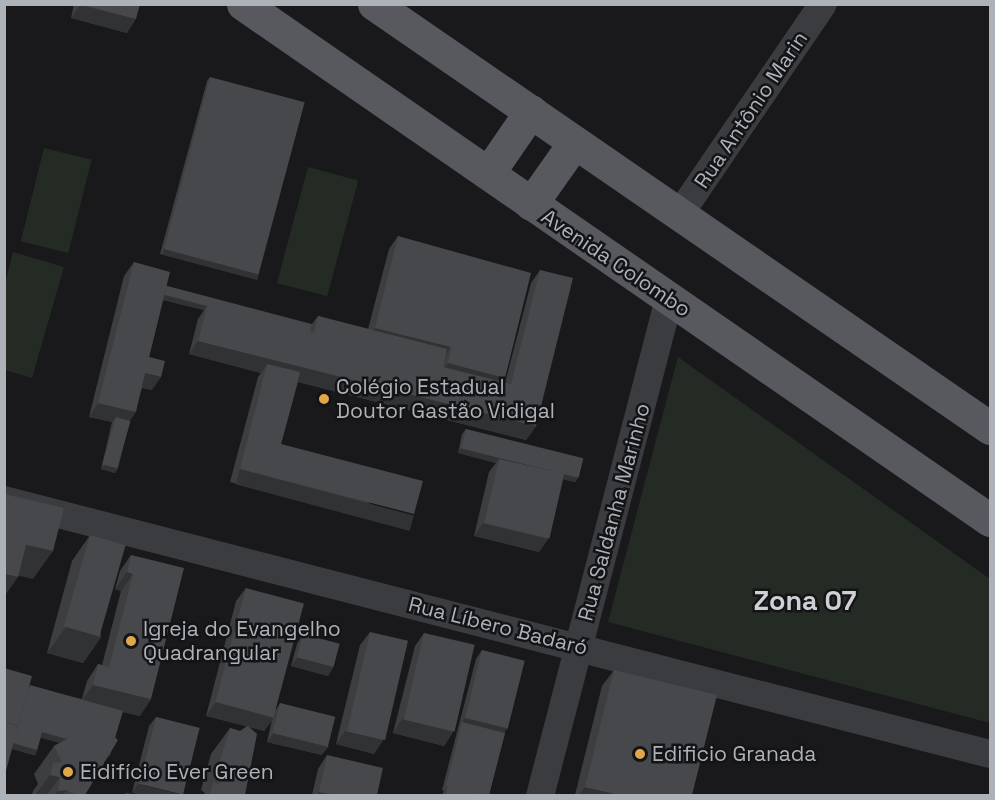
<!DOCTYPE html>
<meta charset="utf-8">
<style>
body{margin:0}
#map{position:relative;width:995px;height:800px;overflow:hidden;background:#19191b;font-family:"Space Grotesk",sans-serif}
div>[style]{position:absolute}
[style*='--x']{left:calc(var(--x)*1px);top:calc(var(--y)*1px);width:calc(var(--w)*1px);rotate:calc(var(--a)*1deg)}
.green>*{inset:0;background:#242b24;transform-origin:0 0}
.minor>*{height:28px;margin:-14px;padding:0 14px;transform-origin:14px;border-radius:14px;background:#3b3c40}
.major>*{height:33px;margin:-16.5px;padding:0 16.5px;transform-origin:16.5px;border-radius:16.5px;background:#57595f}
.wall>*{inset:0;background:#3c3e40}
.shaded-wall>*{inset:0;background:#313234;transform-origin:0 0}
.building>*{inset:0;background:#46484b;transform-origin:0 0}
.dots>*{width:16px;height:16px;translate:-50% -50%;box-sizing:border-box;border:3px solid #141416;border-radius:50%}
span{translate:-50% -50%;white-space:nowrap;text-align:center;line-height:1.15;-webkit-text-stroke:5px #141416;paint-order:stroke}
.street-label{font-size:21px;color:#adb2b9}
.poi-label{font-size:21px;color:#adb2b9}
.left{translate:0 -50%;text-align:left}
.district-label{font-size:27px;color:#ced0d6;font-weight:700}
.frame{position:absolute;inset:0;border:6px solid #adb2b9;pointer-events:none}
</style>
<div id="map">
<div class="green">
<div style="left:44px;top:148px;width:49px;height:96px;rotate:14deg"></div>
<div style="left:308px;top:167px;width:52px;height:120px;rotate:15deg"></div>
<div style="clip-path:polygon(13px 252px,64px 267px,32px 378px,5px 370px,5px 284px)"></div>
<div style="clip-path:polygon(678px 357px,990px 579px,990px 723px,608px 622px)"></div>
</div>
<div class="minor">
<div style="--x:679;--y:215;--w:255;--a:-55.7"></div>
<div style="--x:4;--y:500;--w:1018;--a:14.45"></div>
<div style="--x:540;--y:796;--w:513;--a:-75.45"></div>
</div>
<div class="major">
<div style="--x:243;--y:4;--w:908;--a:34.64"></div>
<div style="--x:374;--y:4;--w:748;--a:34.54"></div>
<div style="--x:489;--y:172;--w:74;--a:-55.5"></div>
<div style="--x:531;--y:204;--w:75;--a:-54.8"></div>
</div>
<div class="wall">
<div style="clip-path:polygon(74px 4px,140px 4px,127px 33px,71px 18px)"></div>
<div style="clip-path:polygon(210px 77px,259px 274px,256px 279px,160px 254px,207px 81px)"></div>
<div style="clip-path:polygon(398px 236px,502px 382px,505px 383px,531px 283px,540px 270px,536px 426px,526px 440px,298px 382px,281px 444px,405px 527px,230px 482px,258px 377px,261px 373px,189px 354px,198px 319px,204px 310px,163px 300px,149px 357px,152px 390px,142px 388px,130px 421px,118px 468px,115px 473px,101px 469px,112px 422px,89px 417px,124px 276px,134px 262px,167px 286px,312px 324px,318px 316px,368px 329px,389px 249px)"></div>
<div style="clip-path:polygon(466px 429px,578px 478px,575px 482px,562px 479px,548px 539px,539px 552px,474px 536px,489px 472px,496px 463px,458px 453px,462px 434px)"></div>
<div style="clip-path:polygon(90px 535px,101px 637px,83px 663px,47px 653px,72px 561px)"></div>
<div style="clip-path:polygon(131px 555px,151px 699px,140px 716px,123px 712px,85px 795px,32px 795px,33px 791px,38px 784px,34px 774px,54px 746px,60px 743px,41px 737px,37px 750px,34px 755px,12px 749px,28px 687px,82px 699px,87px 681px,98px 664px,102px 665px,121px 591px,115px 589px,120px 571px)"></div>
<div style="clip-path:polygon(246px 588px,276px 710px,280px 703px,322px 755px,267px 742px,272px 720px,264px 731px,249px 727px,245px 795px,204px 795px,205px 793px,201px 790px,211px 754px,230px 728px,240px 731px,247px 726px,206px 716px,236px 601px)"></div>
<div style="clip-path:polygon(370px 632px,383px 740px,374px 754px,336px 744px,360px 645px)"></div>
<div style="clip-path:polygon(424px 633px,453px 732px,444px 746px,393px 733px,415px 646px)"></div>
<div style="clip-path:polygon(303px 634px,334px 666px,328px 676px,291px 666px,297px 644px)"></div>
<div style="clip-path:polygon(482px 650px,505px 733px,489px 795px,491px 795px,442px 795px,444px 791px,442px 790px,476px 659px)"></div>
<div style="clip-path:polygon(614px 670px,692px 795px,575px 795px,602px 686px)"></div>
<div style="clip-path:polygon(156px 717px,200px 728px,132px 793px,149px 726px)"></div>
<div style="clip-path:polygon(327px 755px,377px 795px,312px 795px,318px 769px)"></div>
</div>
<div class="shaded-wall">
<div style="clip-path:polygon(80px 5px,136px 19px,127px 33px,71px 18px)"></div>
<div style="left:164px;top:249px;width:98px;height:6px;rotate:15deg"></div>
<div style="clip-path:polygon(161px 294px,207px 306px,204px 310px,158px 299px)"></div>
<div style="clip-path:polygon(375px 328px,451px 347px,442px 361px,365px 341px)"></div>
<div style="clip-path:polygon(198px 341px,536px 426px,526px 440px,265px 373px,267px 364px,261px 373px,189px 354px)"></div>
<div style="clip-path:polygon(448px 363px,505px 378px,496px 391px,438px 376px)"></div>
<div style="clip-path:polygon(145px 373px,161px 377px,152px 390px,136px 386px)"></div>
<div style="clip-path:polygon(98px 403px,136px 412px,126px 426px,116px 417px,112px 422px,89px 417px)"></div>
<div style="clip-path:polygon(461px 448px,578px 478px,575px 482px,498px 463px,499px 459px,496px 463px,458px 453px)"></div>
<div style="clip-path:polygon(104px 465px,118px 468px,115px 473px,101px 469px)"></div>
<div style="left:240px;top:469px;width:180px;height:16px;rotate:15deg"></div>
<div style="clip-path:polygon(483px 523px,548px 539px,539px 552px,474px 536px)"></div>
<div style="clip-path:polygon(26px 545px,53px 551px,33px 579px,7px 573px)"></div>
<div style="clip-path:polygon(127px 572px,133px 574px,121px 591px,115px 589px)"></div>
<div style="clip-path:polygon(4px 574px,18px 577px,4px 597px)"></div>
<div style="clip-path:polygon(66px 627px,101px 637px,83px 663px,47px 653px)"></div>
<div style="clip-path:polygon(298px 657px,334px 666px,328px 676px,291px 666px)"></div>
<div style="clip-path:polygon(93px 685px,151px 699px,140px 716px,81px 702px)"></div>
<div style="clip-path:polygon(216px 702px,274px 718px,264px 731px,206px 716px)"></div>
<div style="clip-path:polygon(465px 718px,508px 728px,501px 737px,462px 722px)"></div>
<div style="clip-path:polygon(402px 719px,453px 732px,444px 746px,393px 733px)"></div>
<div style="clip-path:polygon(345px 731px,383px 740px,374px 754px,336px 744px)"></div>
<div style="left:42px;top:732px;width:72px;height:6px;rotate:15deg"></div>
<div style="clip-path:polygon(274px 733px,329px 746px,322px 755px,267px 742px)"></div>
<div style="left:13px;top:743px;width:25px;height:6px;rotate:16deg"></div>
<div style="clip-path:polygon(50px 775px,60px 777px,47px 795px,35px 795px)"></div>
<div style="clip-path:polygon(138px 784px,182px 795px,141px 795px,132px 793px)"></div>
<div style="clip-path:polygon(585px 787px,619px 795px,579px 795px)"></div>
<div style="clip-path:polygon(67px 790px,63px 795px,55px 795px,58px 791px)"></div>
<div style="clip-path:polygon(319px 792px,335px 795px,316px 795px)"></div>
</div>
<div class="building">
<div style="clip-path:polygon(80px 4px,140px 4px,136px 19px)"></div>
<div style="left:210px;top:77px;width:98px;height:178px;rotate:15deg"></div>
<div style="clip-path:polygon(398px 236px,531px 273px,505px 378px,448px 363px,451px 347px,375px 328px)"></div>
<div style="clip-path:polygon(134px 262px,170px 272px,149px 357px,165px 361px,161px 377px,145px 373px,136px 412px,98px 403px)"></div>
<div style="clip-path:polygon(540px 270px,573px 278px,536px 426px,198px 341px,207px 306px,314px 333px,318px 316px,447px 349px,443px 367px,511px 384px)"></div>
<div style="left:167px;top:286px;width:150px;height:9px;rotate:15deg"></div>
<div style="clip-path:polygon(267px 364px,300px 372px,281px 444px,423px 481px,414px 514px,240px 469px)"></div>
<div style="left:116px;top:417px;width:15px;height:49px;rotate:16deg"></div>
<div style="left:466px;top:429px;width:121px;height:20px;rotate:14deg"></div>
<div style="left:499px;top:459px;width:67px;height:66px;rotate:13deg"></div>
<div style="clip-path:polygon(4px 494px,64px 508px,53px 551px,26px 545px,18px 577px,4px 574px)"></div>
<div style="left:90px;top:535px;width:37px;height:95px;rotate:16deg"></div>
<div style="clip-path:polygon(131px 555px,184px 568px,151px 699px,93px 685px,98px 664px,109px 667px,133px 574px,127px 572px)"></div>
<div style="left:246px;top:588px;width:60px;height:118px;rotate:15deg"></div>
<div style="left:370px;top:632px;width:39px;height:102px;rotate:13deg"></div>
<div style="left:424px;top:633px;width:52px;height:89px;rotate:13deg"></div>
<div style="left:303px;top:634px;width:38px;height:24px;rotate:15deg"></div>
<div style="left:482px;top:650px;width:44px;height:70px;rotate:14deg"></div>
<div style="clip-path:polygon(4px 668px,32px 676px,18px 726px,4px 722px)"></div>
<div style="clip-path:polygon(614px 670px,717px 695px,692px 795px,619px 795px,585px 787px)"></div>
<div style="clip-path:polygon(30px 685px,123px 711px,115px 738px,98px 722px,67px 739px,42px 732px,37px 750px,13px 743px)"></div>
<div style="left:280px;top:703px;width:57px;height:31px;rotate:14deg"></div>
<div style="left:156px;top:717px;width:45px;height:69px;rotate:14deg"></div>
<div style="clip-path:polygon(4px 722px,18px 726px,6px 771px,4px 770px)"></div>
<div style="clip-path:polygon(98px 722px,118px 740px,85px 795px,77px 795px,67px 790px,58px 791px,60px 777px,50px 775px,53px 763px,62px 762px,54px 746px)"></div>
<div style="clip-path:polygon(462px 722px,505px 733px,489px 795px,448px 785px,448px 786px,446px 786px)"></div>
<div style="clip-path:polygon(248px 726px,257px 734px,245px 795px,210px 795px,213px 782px,219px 785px,223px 767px,219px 764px,230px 728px,240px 731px)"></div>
<div style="clip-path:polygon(327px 755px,383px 768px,377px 795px,335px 795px,319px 792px)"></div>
<div style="clip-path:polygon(448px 785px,491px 795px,446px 795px)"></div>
<div style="clip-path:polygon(126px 793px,138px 795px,126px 795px)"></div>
</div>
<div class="dots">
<div style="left:324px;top:399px;background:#e0a74c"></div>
<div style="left:131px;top:641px;background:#e0a74c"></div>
<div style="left:640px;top:754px;background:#e0a74c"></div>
<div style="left:68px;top:772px;background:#e0a74c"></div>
</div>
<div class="street-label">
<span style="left:751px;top:110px;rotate:-56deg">Rua Antônio Marin</span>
<span style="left:616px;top:263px;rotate:34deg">Avenida Colombo</span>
<span style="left:614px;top:512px;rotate:-75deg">Rua Saldanha Marinho</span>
<span style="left:498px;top:626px;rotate:14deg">Rua Líbero Badaró</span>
</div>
<div class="poi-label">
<span class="left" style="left:336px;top:399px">Colégio Estadual<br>Doutor Gastão Vidigal</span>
<span class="left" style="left:143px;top:641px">Igreja do Evangelho<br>Quadrangular</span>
<span class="left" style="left:652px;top:754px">Edificio Granada</span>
<span class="left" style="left:80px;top:772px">Eidifício Ever Green</span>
</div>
<div class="district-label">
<span style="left:805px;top:601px">Zona 07</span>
</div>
<div class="frame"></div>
</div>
